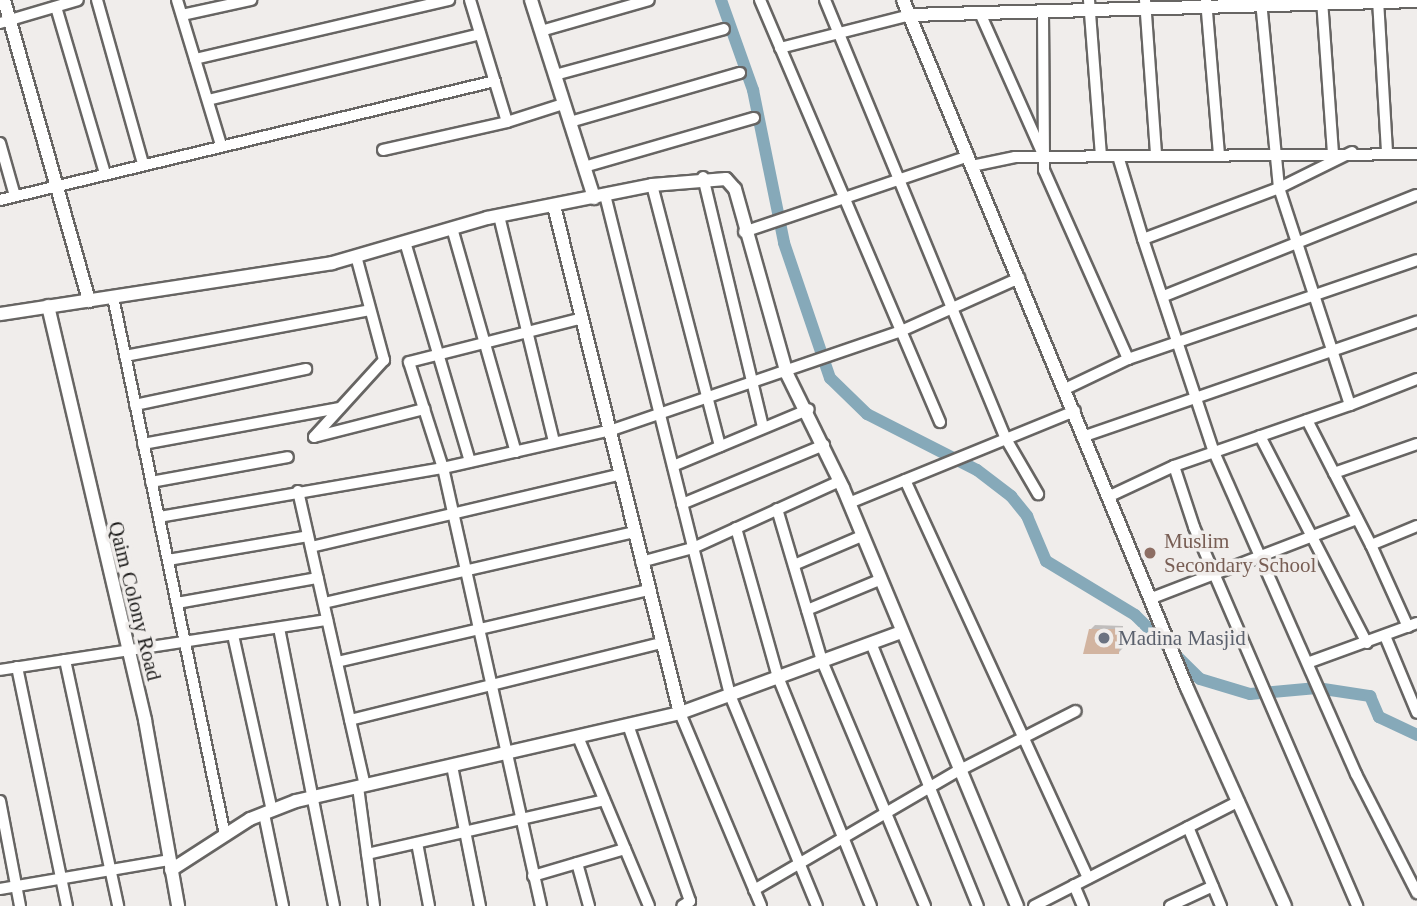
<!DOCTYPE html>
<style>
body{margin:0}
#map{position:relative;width:1417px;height:906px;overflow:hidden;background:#f0edeb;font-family:"Times New Roman",serif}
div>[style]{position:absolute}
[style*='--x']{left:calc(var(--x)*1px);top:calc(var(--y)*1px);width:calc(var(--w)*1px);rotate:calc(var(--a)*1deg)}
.shadow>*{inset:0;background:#0003}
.canal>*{height:12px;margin:-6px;padding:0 6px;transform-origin:6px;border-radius:6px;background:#86a9b9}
.building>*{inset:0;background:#d2b4a0}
.roads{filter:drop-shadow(2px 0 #676563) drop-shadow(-2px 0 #676563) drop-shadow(0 2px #676563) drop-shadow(0 -2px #676563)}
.minor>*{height:10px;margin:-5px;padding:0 5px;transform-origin:5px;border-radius:5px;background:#fff}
.tertiary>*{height:12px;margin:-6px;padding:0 6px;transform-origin:6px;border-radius:6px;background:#fff}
.dots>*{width:19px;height:19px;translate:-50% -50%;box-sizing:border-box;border:4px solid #f0edeb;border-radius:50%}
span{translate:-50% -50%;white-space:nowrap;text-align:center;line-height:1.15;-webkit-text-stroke:7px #f0edeb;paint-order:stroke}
.education-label{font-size:21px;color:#785e54}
.left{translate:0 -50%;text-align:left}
.street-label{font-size:21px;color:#1e1d1c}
.worship-label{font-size:21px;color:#5b616d}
</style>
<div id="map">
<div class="shadow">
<div style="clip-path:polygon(1095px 625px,1123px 626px,1123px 648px,1119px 652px,1090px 630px)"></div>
</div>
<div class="canal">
<div style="--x:721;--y:0;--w:96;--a:70.4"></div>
<div style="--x:753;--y:90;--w:156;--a:78.5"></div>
<div style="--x:784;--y:243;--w:143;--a:71.2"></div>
<div style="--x:830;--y:378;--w:52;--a:44.2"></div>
<div style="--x:867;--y:414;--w:123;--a:27"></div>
<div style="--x:977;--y:470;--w:43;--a:37.4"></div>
<div style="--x:1011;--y:496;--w:26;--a:51"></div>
<div style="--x:1027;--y:516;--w:49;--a:67.1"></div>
<div style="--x:1046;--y:561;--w:104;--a:31.2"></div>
<div style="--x:1135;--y:615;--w:91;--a:44.6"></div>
<div style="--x:1200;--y:679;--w:52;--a:16.7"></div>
<div style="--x:1250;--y:694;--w:67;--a:-5.1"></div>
<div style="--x:1317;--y:688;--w:54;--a:8.6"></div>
<div style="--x:1370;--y:696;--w:23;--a:67"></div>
<div style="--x:1379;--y:717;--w:42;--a:25.3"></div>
</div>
<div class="building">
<div style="clip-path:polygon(1089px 629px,1120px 629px,1119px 654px,1083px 654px)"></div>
</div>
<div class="roads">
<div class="minor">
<div style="--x:97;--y:0;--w:170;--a:74.3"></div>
<div style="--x:177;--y:0;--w:152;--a:73.1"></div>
<div style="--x:470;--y:0;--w:127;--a:73.1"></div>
<div style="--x:507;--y:122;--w:59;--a:-17.8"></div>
<div style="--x:760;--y:0;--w:459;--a:66.9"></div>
<div style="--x:825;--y:0;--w:475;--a:67.6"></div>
<div style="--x:1006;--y:439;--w:64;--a:59.8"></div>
<div style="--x:1089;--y:0;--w:156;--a:85.6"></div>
<div style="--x:1145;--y:0;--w:155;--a:85.9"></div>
<div style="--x:1206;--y:0;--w:155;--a:85.2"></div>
<div style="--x:1322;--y:0;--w:152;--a:85.9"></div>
<div style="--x:1378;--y:0;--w:153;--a:86.6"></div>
<div style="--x:56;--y:7;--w:173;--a:73.6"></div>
<div style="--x:980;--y:13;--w:158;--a:66"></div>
<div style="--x:1044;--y:157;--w:145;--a:-90.4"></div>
<div style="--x:182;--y:15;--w:71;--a:-12.3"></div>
<div style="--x:0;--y:23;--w:81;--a:-16.4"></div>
<div style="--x:541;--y:31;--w:112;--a:-16"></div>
<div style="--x:780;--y:48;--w:134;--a:-14.2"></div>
<div style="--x:195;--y:59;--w:261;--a:-13.1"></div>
<div style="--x:555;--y:75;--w:175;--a:-15.2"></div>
<div style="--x:208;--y:100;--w:280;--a:-13.6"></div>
<div style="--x:570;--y:122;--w:177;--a:-16.1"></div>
<div style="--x:0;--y:143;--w:55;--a:74.2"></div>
<div style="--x:383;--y:150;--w:127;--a:-12.7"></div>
<div style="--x:1352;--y:152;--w:81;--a:153.7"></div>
<div style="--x:1279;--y:188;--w:145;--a:159.4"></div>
<div style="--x:1143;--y:239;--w:225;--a:71.6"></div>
<div style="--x:1214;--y:452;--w:352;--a:66.2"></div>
<div style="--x:1356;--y:774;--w:134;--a:62.9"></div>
<div style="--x:1118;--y:156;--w:87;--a:73.2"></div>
<div style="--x:1044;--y:157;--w:13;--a:90"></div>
<div style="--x:1044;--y:170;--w:207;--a:66"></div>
<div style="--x:1128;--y:359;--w:70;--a:154.5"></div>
<div style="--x:972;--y:166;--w:44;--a:-11.8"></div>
<div style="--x:1015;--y:157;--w:402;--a:-0.4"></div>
<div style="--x:584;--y:167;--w:177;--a:-16.1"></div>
<div style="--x:703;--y:177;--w:257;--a:76.5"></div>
<div style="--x:652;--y:185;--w:270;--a:75.4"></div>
<div style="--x:605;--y:195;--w:515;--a:75.96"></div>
<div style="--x:730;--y:695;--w:228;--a:67.6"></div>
<div style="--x:0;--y:200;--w:509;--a:-13.52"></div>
<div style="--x:499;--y:216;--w:233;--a:76.3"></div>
<div style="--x:452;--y:228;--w:233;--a:74.1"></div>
<div style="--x:744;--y:232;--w:237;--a:-18.7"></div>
<div style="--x:405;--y:242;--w:229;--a:73.5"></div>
<div style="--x:356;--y:256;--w:108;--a:74.9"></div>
<div style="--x:384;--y:360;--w:104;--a:132.3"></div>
<div style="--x:314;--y:437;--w:114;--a:-14.3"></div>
<div style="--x:1164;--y:296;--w:272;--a:-21.8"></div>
<div style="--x:113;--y:297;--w:550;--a:78.24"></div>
<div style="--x:125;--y:356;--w:249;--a:-10.6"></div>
<div style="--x:1128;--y:359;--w:305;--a:-18.9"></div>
<div style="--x:135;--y:405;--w:175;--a:-11.9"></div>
<div style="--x:1350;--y:405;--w:72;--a:-21.2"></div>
<div style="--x:1307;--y:420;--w:140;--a:62.9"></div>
<div style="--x:1371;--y:545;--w:50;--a:-22.4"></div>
<div style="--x:1085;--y:436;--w:351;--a:-19"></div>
<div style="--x:1260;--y:436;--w:233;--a:62.7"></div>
<div style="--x:143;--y:444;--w:200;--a:-10.4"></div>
<div style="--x:673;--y:466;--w:147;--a:-22.7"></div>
<div style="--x:1174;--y:466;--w:64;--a:71.8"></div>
<div style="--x:1194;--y:527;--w:413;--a:66.7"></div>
<div style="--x:1334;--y:473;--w:88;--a:-19.3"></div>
<div style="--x:905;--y:480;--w:438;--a:65.3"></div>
<div style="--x:151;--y:482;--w:139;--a:-10.3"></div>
<div style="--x:298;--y:491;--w:302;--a:77.2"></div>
<div style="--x:1110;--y:496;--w:71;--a:-25.1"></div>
<div style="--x:1174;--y:466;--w:186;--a:-19.1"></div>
<div style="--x:1350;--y:405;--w:228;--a:-108.1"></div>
<div style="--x:1279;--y:188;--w:188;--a:-95.5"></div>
<div style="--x:849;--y:503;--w:244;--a:-22.2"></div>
<div style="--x:682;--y:504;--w:154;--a:-22.6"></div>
<div style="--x:777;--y:509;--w:159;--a:73.5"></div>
<div style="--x:822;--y:661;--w:266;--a:67.2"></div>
<div style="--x:159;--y:517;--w:288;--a:-9.8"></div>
<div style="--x:443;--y:468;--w:173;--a:-12.7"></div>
<div style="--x:612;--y:430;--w:303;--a:-18.9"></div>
<div style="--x:899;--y:332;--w:132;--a:-24.2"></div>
<div style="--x:736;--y:528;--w:155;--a:74.3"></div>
<div style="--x:778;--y:677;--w:247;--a:67.9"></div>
<div style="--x:1371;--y:545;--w:90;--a:65.7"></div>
<div style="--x:311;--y:547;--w:319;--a:-13.2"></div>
<div style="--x:168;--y:560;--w:142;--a:-9.7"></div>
<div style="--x:641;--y:562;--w:54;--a:-15.1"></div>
<div style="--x:693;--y:548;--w:162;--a:-24.5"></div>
<div style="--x:794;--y:565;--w:74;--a:-23.1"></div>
<div style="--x:1152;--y:598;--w:220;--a:-21.1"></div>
<div style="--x:177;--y:603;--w:143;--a:-10.1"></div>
<div style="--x:324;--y:603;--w:319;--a:-12.9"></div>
<div style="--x:807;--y:610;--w:78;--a:-22.6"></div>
<div style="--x:279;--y:628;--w:283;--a:78.8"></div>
<div style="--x:233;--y:635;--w:180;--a:77.5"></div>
<div style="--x:1385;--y:636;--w:83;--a:67.4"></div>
<div style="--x:871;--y:643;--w:284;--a:67.9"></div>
<div style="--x:65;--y:660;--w:252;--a:77.8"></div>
<div style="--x:337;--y:662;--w:319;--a:-13"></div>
<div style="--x:1310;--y:662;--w:114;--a:-20"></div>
<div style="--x:17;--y:667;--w:244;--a:78.2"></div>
<div style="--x:0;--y:670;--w:331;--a:-8.7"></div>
<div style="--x:680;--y:713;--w:209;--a:67.2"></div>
<div style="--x:350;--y:720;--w:321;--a:-13.9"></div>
<div style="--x:628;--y:725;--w:187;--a:70.6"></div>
<div style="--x:690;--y:901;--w:9;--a:148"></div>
<div style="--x:578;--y:737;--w:183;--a:67.2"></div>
<div style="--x:452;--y:766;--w:143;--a:78.7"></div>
<div style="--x:358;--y:787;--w:120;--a:82.3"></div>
<div style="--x:0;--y:801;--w:107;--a:79.2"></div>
<div style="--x:264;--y:814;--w:94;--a:78.3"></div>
<div style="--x:1188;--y:827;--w:86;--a:67.3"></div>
<div style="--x:417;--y:843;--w:64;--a:79.2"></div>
<div style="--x:367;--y:854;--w:243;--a:-12.8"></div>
<div style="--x:577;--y:863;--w:45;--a:74.4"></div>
<div style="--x:533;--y:876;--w:96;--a:-16.4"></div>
<div style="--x:1074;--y:885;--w:23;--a:67"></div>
<div style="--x:0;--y:889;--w:171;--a:-9.7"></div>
<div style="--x:754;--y:890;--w:236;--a:-30.3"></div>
<div style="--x:958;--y:771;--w:132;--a:-27"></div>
<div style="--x:541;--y:906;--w:449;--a:-102.6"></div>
<div style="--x:443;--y:468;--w:111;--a:-107.8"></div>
<div style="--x:409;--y:362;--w:179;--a:-14.2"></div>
<div style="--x:1034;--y:906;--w:230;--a:-27.1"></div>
<div style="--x:1170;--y:906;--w:47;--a:-24.9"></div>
</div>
<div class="tertiary">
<div style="--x:4;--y:0;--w:313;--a:74.2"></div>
<div style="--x:531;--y:0;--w:208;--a:72.3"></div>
<div style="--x:903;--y:0;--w:744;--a:67.57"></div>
<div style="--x:1187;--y:688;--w:239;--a:65.8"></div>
<div style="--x:910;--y:15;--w:507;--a:-1.58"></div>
<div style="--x:554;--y:206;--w:522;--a:76.04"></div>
<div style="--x:48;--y:306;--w:425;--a:76.8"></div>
<div style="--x:145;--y:720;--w:189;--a:79.9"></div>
<div style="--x:0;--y:314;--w:336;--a:-8.7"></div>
<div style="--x:332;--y:263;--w:161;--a:-16.2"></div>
<div style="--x:487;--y:218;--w:168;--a:-11.3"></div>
<div style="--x:652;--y:185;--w:74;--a:-4.6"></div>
<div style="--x:726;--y:179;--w:13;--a:48"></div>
<div style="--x:735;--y:189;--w:192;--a:74.3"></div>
<div style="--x:787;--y:374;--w:127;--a:63.8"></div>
<div style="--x:843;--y:488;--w:453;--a:67.4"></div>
<div style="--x:171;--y:870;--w:94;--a:-32.8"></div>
<div style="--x:250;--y:819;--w:49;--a:-21.4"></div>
<div style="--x:296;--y:801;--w:394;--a:-12.9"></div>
<div style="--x:680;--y:713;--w:233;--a:-20.1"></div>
</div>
</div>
<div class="dots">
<div style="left:1150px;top:553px;background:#8d6e63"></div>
<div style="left:1104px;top:638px;background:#6b7280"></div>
</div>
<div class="education-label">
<span class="left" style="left:1164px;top:553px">Muslim<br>Secondary School</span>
</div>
<div class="street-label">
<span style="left:135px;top:601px;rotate:76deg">Qaim Colony Road</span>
</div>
<div class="worship-label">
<span class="left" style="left:1118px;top:638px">Madina Masjid</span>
</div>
</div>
